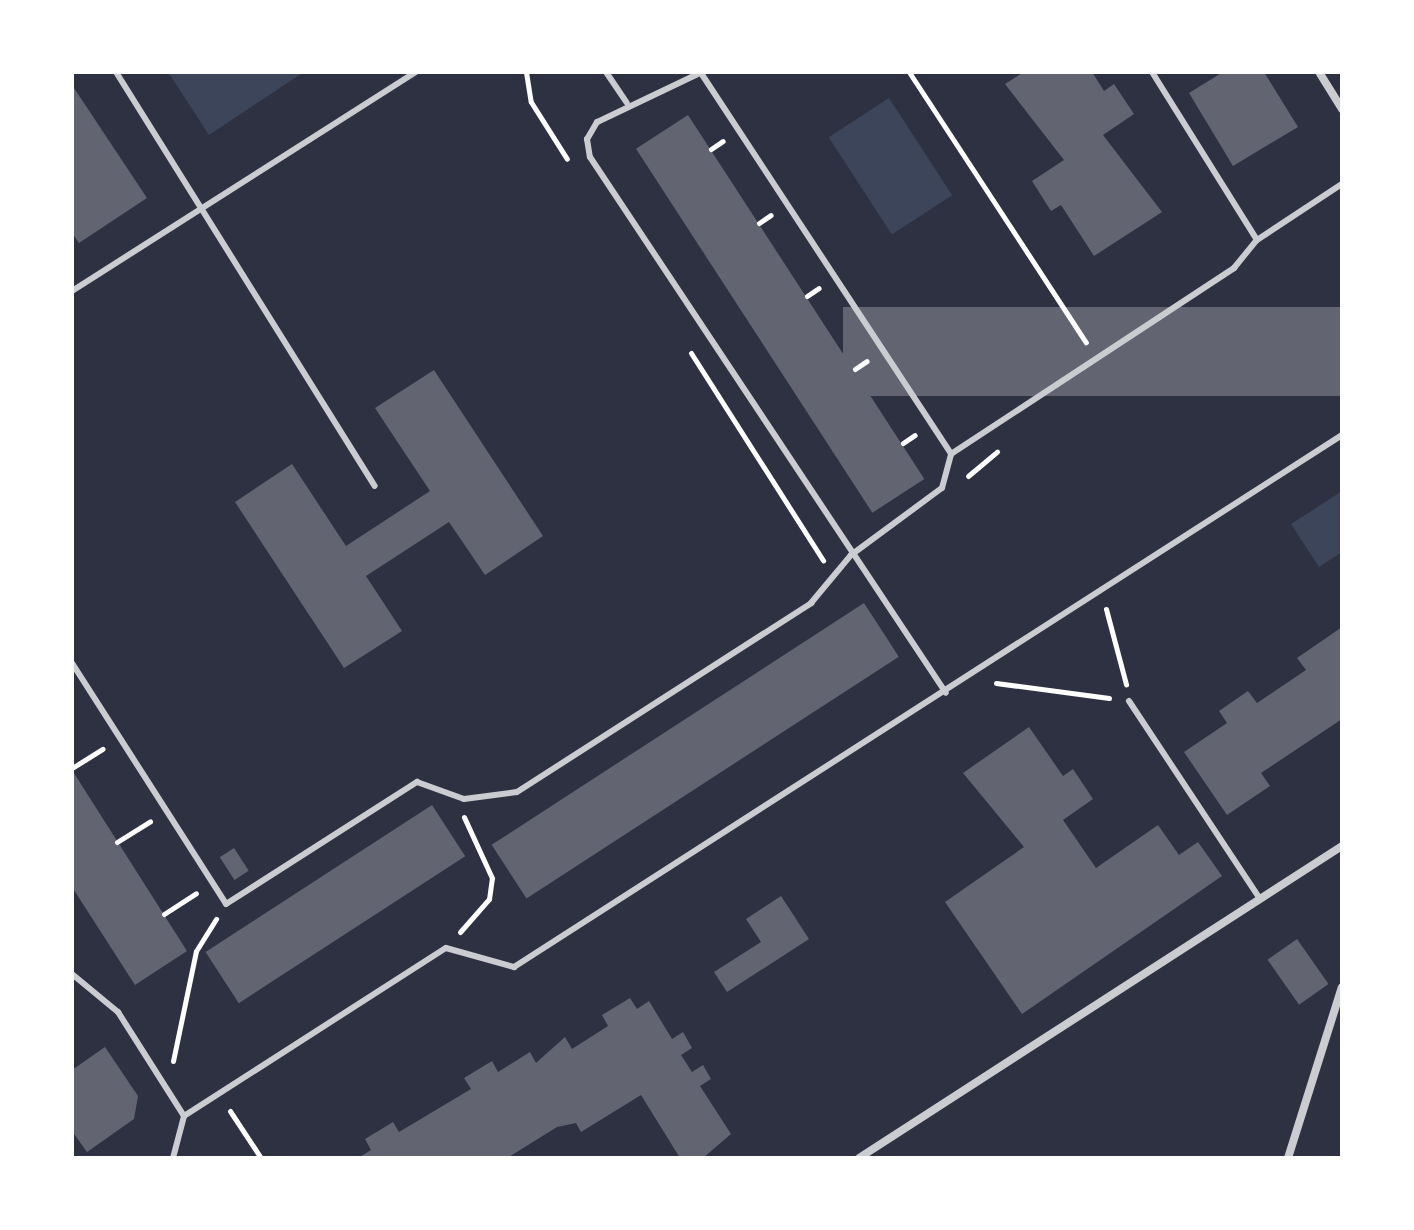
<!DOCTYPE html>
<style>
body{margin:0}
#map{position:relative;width:1414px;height:1230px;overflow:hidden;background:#2d3142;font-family:Commissioner,sans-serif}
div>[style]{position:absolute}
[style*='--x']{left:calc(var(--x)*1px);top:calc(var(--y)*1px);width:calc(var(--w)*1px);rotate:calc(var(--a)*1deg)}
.green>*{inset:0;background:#3c4559;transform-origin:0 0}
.building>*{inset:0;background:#626471;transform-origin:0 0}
.path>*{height:5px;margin:-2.5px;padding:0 2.5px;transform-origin:2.5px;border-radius:2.5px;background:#fff}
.service>*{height:6px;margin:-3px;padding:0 3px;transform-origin:3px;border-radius:3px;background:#caccd0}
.minor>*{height:8px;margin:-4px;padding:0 4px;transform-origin:4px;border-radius:4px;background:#caccd0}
span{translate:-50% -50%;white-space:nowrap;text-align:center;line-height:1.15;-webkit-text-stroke:6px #fff;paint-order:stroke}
.frame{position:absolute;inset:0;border:74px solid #fff;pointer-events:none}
</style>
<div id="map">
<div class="green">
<div style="clip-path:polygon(168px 72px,304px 72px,209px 135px)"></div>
<div style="left:889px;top:98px;width:116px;height:72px;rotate:57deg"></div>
<div style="clip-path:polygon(1342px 491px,1342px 552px,1319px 567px,1291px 524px)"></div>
</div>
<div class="building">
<div style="clip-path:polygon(1024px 72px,1092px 72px,1104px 91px,1114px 84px,1134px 114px,1103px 135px,1162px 212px,1094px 256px,1061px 205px,1051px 211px,1032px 181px,1064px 160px,1005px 84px)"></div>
<div style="clip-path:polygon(1223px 72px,1264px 72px,1298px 127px,1233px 166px,1189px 93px)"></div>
<div style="clip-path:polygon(72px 85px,147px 198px,79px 243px,72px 233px)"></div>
<div style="left:688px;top:115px;width:434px;height:62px;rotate:57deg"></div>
<div style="left:1342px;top:307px;width:89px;height:499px;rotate:90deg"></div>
<div style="clip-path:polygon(434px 370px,543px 536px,485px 575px,449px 522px,366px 576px,402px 631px,344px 668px,235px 502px,292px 464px,346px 546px,430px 491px,375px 408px)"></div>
<div style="left:864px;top:603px;width:64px;height:444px;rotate:57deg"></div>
<div style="clip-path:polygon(1342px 627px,1342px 719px,1261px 773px,1270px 786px,1227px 815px,1184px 752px,1227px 723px,1219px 711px,1248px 691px,1257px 703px,1306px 670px,1297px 658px)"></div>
<div style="clip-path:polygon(1029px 727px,1063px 776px,1073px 769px,1093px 799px,1063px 820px,1096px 868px,1158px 825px,1179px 855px,1198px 842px,1222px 876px,1022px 1014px,945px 902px,1024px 847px,963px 773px)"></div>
<div style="clip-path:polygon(72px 770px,187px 951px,135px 985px,72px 887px)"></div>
<div style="left:432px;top:805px;width:61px;height:270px;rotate:57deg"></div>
<div style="left:234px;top:848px;width:27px;height:17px;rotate:57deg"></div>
<div style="clip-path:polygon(781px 896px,809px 939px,727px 992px,714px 972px,761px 942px,746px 919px)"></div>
<div style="left:1297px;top:939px;width:55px;height:36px;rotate:55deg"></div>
<div style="clip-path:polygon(630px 998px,637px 1009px,649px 1001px,672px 1039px,683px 1032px,692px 1048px,681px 1055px,692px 1072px,703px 1065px,711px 1079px,700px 1086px,731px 1134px,703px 1158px,680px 1158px,641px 1095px,581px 1132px,576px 1123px,557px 1127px,507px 1158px,358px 1158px,371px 1150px,365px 1139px,393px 1122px,399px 1132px,471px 1089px,464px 1078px,492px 1061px,498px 1072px,530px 1052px,536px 1063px,565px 1037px,572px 1049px,608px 1026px,602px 1015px)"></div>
<div style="clip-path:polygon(105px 1047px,138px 1096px,134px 1119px,87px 1152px,72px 1131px,72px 1070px)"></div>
</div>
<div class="path">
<div style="--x:526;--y:72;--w:30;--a:81"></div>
<div style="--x:531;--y:102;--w:67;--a:57.7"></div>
<div style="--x:909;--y:72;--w:323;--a:56.8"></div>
<div style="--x:711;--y:149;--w:14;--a:-34"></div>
<div style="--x:759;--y:223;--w:14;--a:-34"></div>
<div style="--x:807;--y:296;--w:14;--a:-34"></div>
<div style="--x:691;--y:353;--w:246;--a:57.5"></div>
<div style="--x:855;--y:369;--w:14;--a:-34"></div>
<div style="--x:903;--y:443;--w:14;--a:-34"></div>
<div style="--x:968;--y:476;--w:38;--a:-40"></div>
<div style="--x:1106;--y:609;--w:78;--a:75.1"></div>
<div style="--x:996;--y:683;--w:114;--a:7.6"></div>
<div style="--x:72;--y:768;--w:36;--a:-32"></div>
<div style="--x:117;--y:842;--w:39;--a:-32"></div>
<div style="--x:164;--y:914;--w:38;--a:-33"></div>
<div style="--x:460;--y:932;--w:44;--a:-48.7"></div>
<div style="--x:489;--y:899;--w:21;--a:-82"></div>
<div style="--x:492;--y:878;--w:67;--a:-114.7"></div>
<div style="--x:173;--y:1061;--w:112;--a:-78.2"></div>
<div style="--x:196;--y:951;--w:38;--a:-58"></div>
<div style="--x:230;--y:1111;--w:56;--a:56.6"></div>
</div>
<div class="service">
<div style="--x:116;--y:72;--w:488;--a:58"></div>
<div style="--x:606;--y:72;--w:37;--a:56"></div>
<div style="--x:702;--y:72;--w:116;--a:154.5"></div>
<div style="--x:597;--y:122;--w:20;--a:120"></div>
<div style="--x:587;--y:139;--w:18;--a:81"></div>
<div style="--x:590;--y:157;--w:643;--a:56.41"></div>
<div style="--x:1152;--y:72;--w:198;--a:58"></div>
<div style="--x:701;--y:73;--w:456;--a:56.7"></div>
<div style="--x:72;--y:291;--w:408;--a:-32.5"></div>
<div style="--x:72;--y:663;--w:286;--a:57.4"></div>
<div style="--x:226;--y:904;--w:227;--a:-32.6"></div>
<div style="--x:417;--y:782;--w:50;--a:19.9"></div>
<div style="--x:464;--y:799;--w:53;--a:-7.5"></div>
<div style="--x:517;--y:792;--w:350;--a:-32.7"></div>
<div style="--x:811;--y:603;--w:62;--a:-50.2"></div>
<div style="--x:851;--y:555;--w:113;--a:-36.4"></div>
<div style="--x:942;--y:488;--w:35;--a:-75"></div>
<div style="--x:951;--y:454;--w:339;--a:-33.3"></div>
<div style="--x:1234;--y:268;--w:36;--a:-51"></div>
<div style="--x:1257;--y:240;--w:102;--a:-33.4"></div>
<div style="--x:1129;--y:701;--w:237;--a:56.5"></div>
<div style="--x:72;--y:974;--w:60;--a:39.6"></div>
<div style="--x:118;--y:1012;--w:123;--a:57.6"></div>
<div style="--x:173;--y:1158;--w:43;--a:-75.3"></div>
<div style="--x:184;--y:1116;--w:311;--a:-32.7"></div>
<div style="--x:446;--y:948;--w:71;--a:15.6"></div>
<div style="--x:514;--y:967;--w:984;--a:-32.72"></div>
</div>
<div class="minor">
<div style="--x:1319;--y:72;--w:44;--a:58.1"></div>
<div style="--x:859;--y:1158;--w:575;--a:-32.86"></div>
<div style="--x:1288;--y:1158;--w:179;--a:-72.5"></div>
</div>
<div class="frame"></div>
</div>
